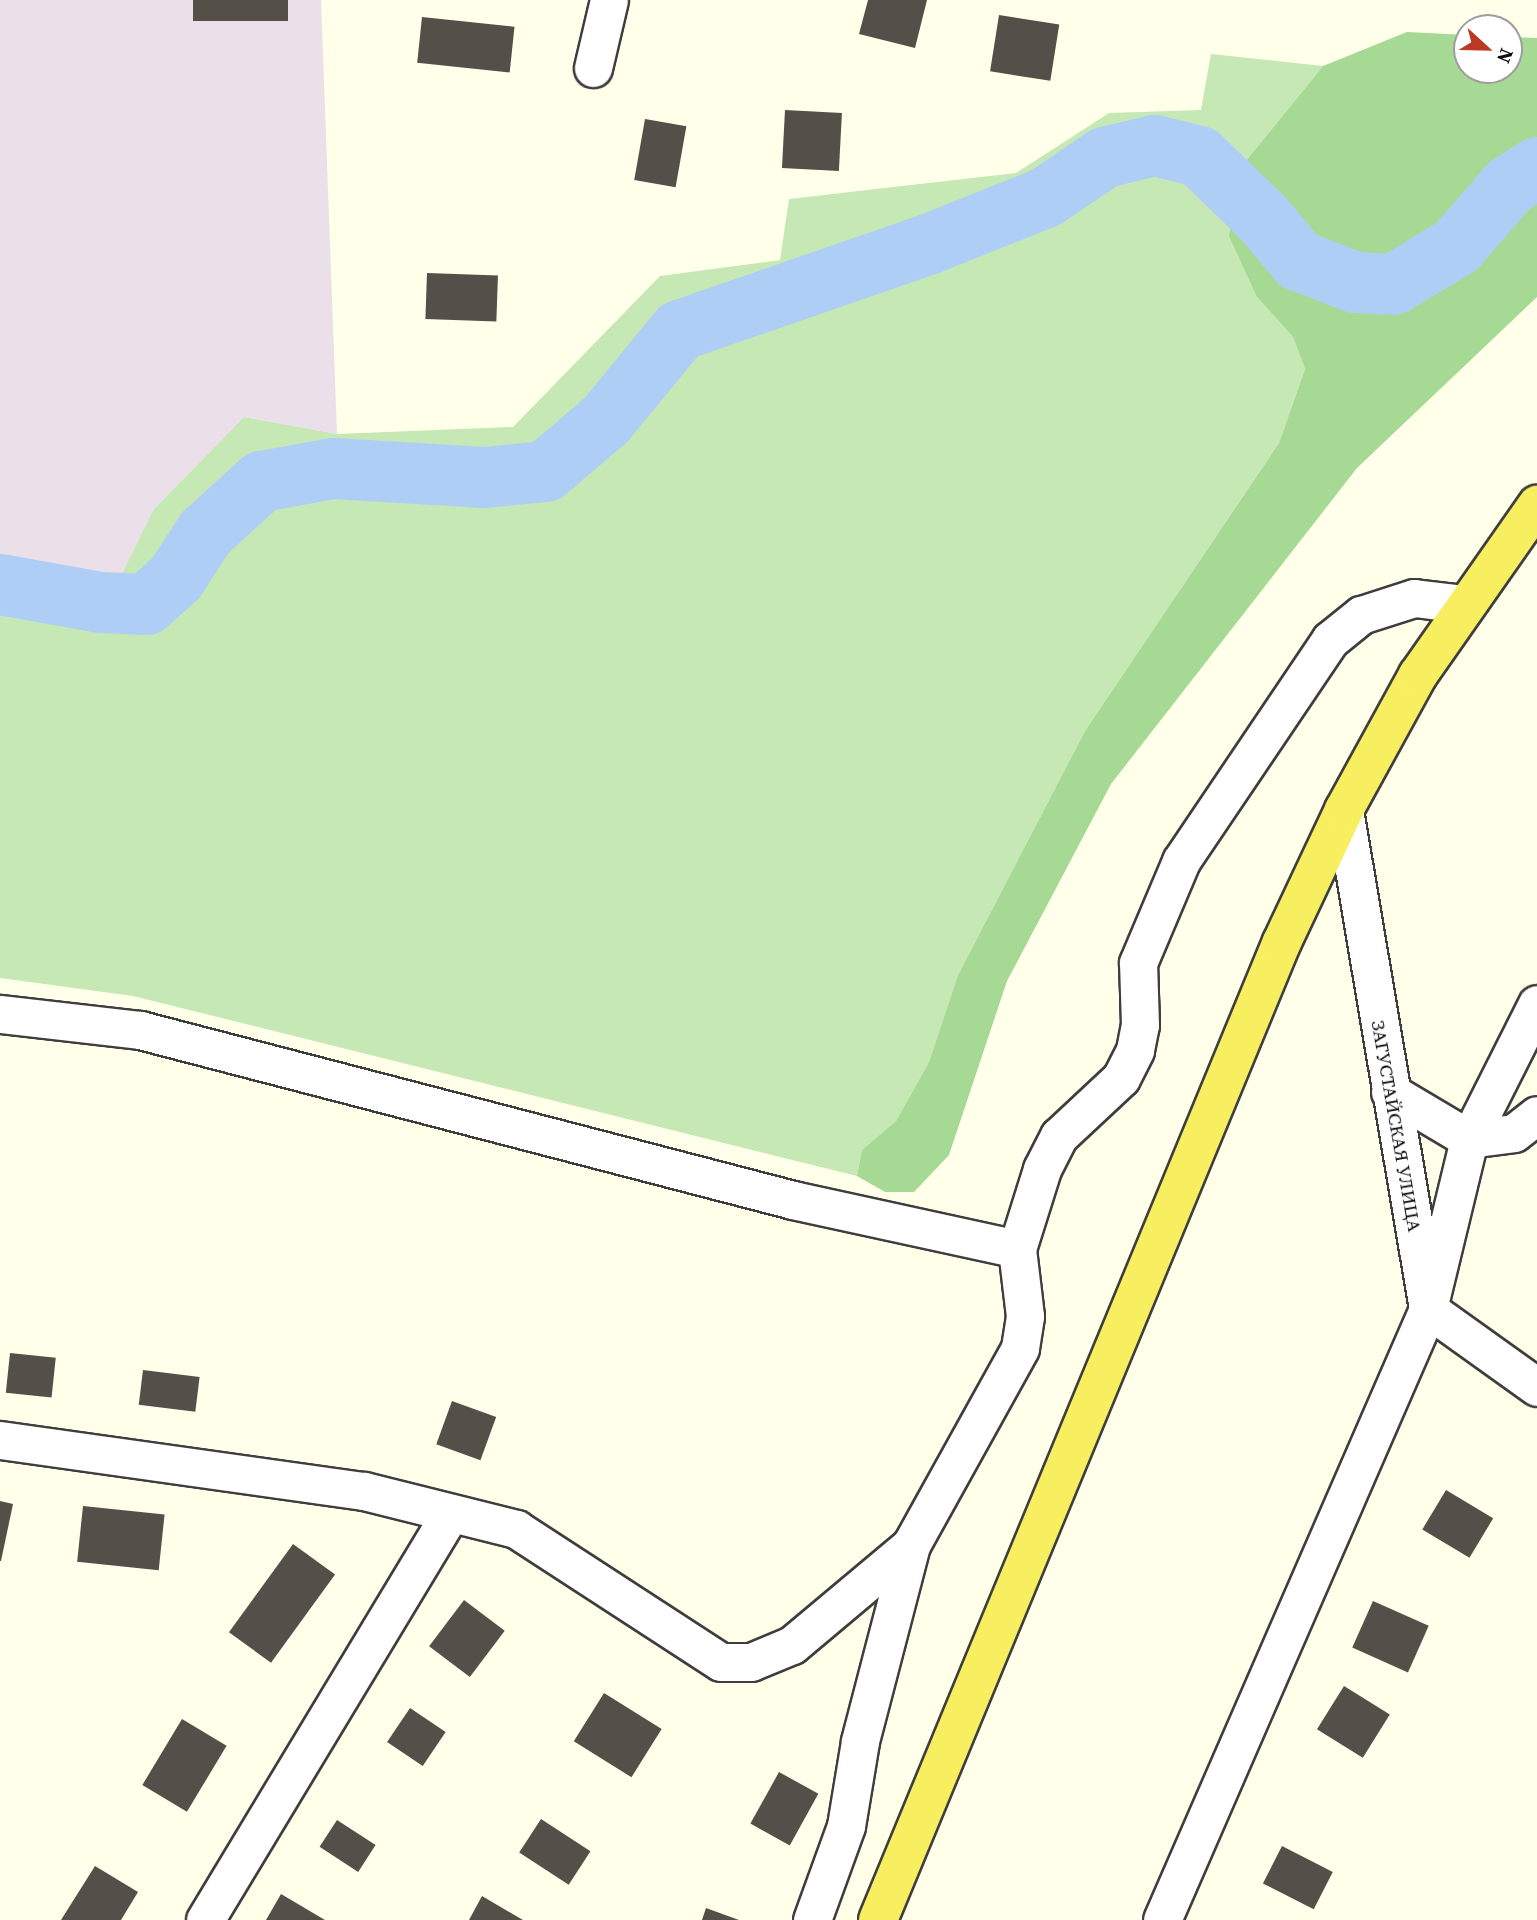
<!DOCTYPE html>
<meta charset="utf-8">
<style>
body{margin:0}
#map{position:relative;width:1537px;height:1920px;overflow:hidden;background:#ffffea;font-family:"Source Serif 4",serif}
div>[style]{position:absolute}
[style*='--x']{left:calc(var(--x)*1px);top:calc(var(--y)*1px);width:calc(var(--w)*1px);rotate:calc(var(--a)*1deg)}
.industrial>*{inset:0;background:#ebdfea}
.green>*{inset:0;background:#c6e8b4}
.forest>*{inset:0;background:#a6d994}
.river>*{height:61px;margin:-30.5px;padding:0 30.5px;transform-origin:30.5px;border-radius:30.5px;background:#afcef6}
.building>*{inset:0;background:#544f48;transform-origin:0 0}
.roads{filter:drop-shadow(2px 0 #3e3e3e) drop-shadow(-2px 0 #3e3e3e) drop-shadow(0 2px #3e3e3e) drop-shadow(0 -2px #3e3e3e)}
.minor>*{height:37px;margin:-18.5px;padding:0 18.5px;transform-origin:18.5px;border-radius:18.5px;background:#fff}
.primary>*{height:38px;margin:-19px;padding:0 19px;transform-origin:19px;border-radius:19px;background:#f8ef60}
span{translate:-50% -50%;white-space:nowrap;text-align:center;line-height:1.15;-webkit-text-stroke:7px #fff;paint-order:stroke}
.street-label{font-size:19px;color:#0b0b0b}
.north{position:absolute;left:1453px;top:14px;width:70px;height:70px;box-sizing:border-box;background:#fff;border:2px solid #9d9d9d;border-radius:50%;rotate:112deg;font-size:19px;font-weight:700;line-height:28px;text-align:center;color:#0b0b0b}
.north::after{content:'';display:block;margin:auto;width:24px;height:32px;background:#ba3924;clip-path:polygon(50% 0,100% 100%,50% 72%,0 100%)}
</style>
<div id="map">
<div class="industrial">
<div style="clip-path:polygon(0 0,321px 0,337px 434px,244px 417px,154px 509px,121px 577px,0 566px)"></div>
</div>
<div class="green">
<div style="clip-path:polygon(1211px 54px,1323px 66px,1241px 167px,1257px 297px,1293px 337px,1305px 369px,1279px 443px,1085px 731px,958px 975px,929px 1062px,896px 1121px,862px 1150px,857px 1176px,133px 996px,0 978px,0 566px,121px 576px,154px 509px,244px 417px,337px 434px,513px 427px,660px 276px,780px 260px,789px 199px,1016px 173px,1109px 113px,1201px 110px)"></div>
</div>
<div class="forest">
<div style="clip-path:polygon(1407px 32px,1467px 35px,1467px 70px,1509px 70px,1509px 37px,1537px 38px,1537px 297px,1357px 468px,1111px 784px,1007px 981px,949px 1155px,914px 1192px,885px 1192px,857px 1176px,862px 1150px,896px 1121px,929px 1062px,958px 975px,1085px 731px,1279px 443px,1305px 369px,1293px 337px,1257px 297px,1229px 236px,1241px 167px,1323px 66px)"></div>
</div>
<div class="river">
<div style="--x:0;--y:584;--w:102;--a:10.2"></div>
<div style="--x:100;--y:602;--w:46;--a:2.5"></div>
<div style="--x:146;--y:604;--w:39;--a:-42"></div>
<div style="--x:175;--y:578;--w:55;--a:-56.9"></div>
<div style="--x:205;--y:532;--w:76;--a:-42.3"></div>
<div style="--x:261;--y:481;--w:73;--a:-10.2"></div>
<div style="--x:333;--y:468;--w:151;--a:3.4"></div>
<div style="--x:484;--y:477;--w:61;--a:-5.6"></div>
<div style="--x:545;--y:471;--w:79;--a:-40.4"></div>
<div style="--x:605;--y:420;--w:117;--a:-50.6"></div>
<div style="--x:679;--y:330;--w:266;--a:-19.1"></div>
<div style="--x:930;--y:243;--w:124;--a:-21.8"></div>
<div style="--x:1045;--y:197;--w:71;--a:-34.1"></div>
<div style="--x:1104;--y:157;--w:51;--a:-13.5"></div>
<div style="--x:1154;--y:145;--w:46;--a:13.7"></div>
<div style="--x:1199;--y:156;--w:89;--a:44.1"></div>
<div style="--x:1263;--y:218;--w:55;--a:50.2"></div>
<div style="--x:1298;--y:260;--w:61;--a:21.1"></div>
<div style="--x:1355;--y:282;--w:38;--a:3"></div>
<div style="--x:1393;--y:284;--w:74;--a:-31.1"></div>
<div style="--x:1456;--y:246;--w:81;--a:-49"></div>
<div style="--x:1509;--y:185;--w:33;--a:-33"></div>
</div>
<div class="building">
<div style="left:193px;top:0;width:95px;height:21px"></div>
<div style="clip-path:polygon(868px 0,927px 0,915px 48px,859px 34px)"></div>
<div style="left:999px;top:15px;width:61px;height:57px;rotate:9deg"></div>
<div style="left:422px;top:17px;width:93px;height:46px;rotate:6deg"></div>
<div style="left:785px;top:110px;width:57px;height:58px;rotate:3deg"></div>
<div style="left:645px;top:119px;width:42px;height:62px;rotate:10deg"></div>
<div style="left:427px;top:273px;width:71px;height:46px;rotate:2deg"></div>
<div style="left:10px;top:1353px;width:46px;height:40px;rotate:6deg"></div>
<div style="left:143px;top:1370px;width:57px;height:35px;rotate:7deg"></div>
<div style="left:452px;top:1401px;width:47px;height:46px;rotate:20deg"></div>
<div style="left:1446px;top:1490px;width:55px;height:46px;rotate:31deg"></div>
<div style="clip-path:polygon(0 1501px,13px 1504px,1px 1561px,0 1561px)"></div>
<div style="left:83px;top:1506px;width:82px;height:56px;rotate:6deg"></div>
<div style="left:293px;top:1544px;width:52px;height:109px;rotate:36deg"></div>
<div style="left:464px;top:1600px;width:51px;height:58px;rotate:37deg"></div>
<div style="left:1373px;top:1601px;width:61px;height:51px;rotate:24deg"></div>
<div style="left:1344px;top:1686px;width:54px;height:51px;rotate:32deg"></div>
<div style="left:604px;top:1693px;width:68px;height:57px;rotate:32deg"></div>
<div style="left:410px;top:1708px;width:43px;height:41px;rotate:34deg"></div>
<div style="left:182px;top:1719px;width:52px;height:77px;rotate:31deg"></div>
<div style="left:779px;top:1772px;width:45px;height:59px;rotate:29deg"></div>
<div style="left:541px;top:1819px;width:59px;height:40px;rotate:33deg"></div>
<div style="left:337px;top:1820px;width:46px;height:32px;rotate:33deg"></div>
<div style="left:1282px;top:1846px;width:57px;height:42px;rotate:27deg"></div>
<div style="clip-path:polygon(95px 1866px,138px 1892px,121px 1920px,61px 1920px)"></div>
<div style="clip-path:polygon(281px 1894px,325px 1920px,266px 1920px)"></div>
<div style="clip-path:polygon(482px 1896px,523px 1920px,469px 1920px)"></div>
<div style="clip-path:polygon(706px 1908px,739px 1920px,702px 1920px)"></div>
</div>
<div class="roads">
<div class="minor">
<div style="--x:593;--y:68;--w:70;--a:-76.8"></div>
<div style="--x:1344;--y:810;--w:506;--a:80.44"></div>
<div style="--x:1428;--y:1309;--w:134;--a:35.6"></div>
<div style="--x:0;--y:1014;--w:141;--a:6.5"></div>
<div style="--x:140;--y:1030;--w:675;--a:14.59"></div>
<div style="--x:793;--y:1200;--w:229;--a:12.3"></div>
<div style="--x:1390;--y:1092;--w:92;--a:30.7"></div>
<div style="--x:1469;--y:1139;--w:45;--a:-7.6"></div>
<div style="--x:1514;--y:1133;--w:29;--a:-38"></div>
<div style="--x:0;--y:1440;--w:368;--a:8"></div>
<div style="--x:364;--y:1491;--w:157;--a:14"></div>
<div style="--x:516;--y:1529;--w:244;--a:33"></div>
<div style="--x:721;--y:1662;--w:30;--a:0"></div>
<div style="--x:751;--y:1662;--w:44;--a:-22.5"></div>
<div style="--x:792;--y:1645;--w:155;--a:-40"></div>
<div style="--x:911;--y:1545;--w:225;--a:-61"></div>
<div style="--x:1020;--y:1348;--w:32;--a:-81"></div>
<div style="--x:1025;--y:1316;--w:67;--a:-96.8"></div>
<div style="--x:1017;--y:1249;--w:84;--a:-72.6"></div>
<div style="--x:1042;--y:1169;--w:37;--a:-63"></div>
<div style="--x:1059;--y:1136;--w:85;--a:-43.1"></div>
<div style="--x:1121;--y:1078;--w:31;--a:-63"></div>
<div style="--x:1135;--y:1050;--w:25;--a:-79"></div>
<div style="--x:1140;--y:1025;--w:62;--a:-91.8"></div>
<div style="--x:1138;--y:963;--w:111;--a:-67.1"></div>
<div style="--x:1181;--y:861;--w:267;--a:-56"></div>
<div style="--x:1330;--y:640;--w:40;--a:-39"></div>
<div style="--x:1361;--y:615;--w:56;--a:-17.8"></div>
<div style="--x:1414;--y:598;--w:49;--a:7"></div>
<div style="--x:205;--y:1920;--w:473;--a:-58.9"></div>
<div style="--x:812;--y:1920;--w:100;--a:-70.1"></div>
<div style="--x:846;--y:1826;--w:86;--a:-80.6"></div>
<div style="--x:860;--y:1741;--w:203;--a:-75.4"></div>
<div style="--x:1162;--y:1920;--w:666;--a:-66.47"></div>
<div style="--x:1428;--y:1309;--w:175;--a:-76.4"></div>
<div style="--x:1469;--y:1139;--w:151;--a:-63.3"></div>
</div>
<div class="primary">
<div style="--x:878;--y:1920;--w:1058;--a:-67.56"></div>
<div style="--x:1282;--y:942;--w:146;--a:-64.8"></div>
<div style="--x:1344;--y:810;--w:154;--a:-61.3"></div>
<div style="--x:1418;--y:675;--w:208;--a:-55"></div>
</div>
</div>
<div class="street-label">
<span style="left:1396px;top:1126px;rotate:80deg">ЗАГУСТАЙСКАЯ УЛИЦА</span>
</div>
<div class="north">N</div>
</div>
